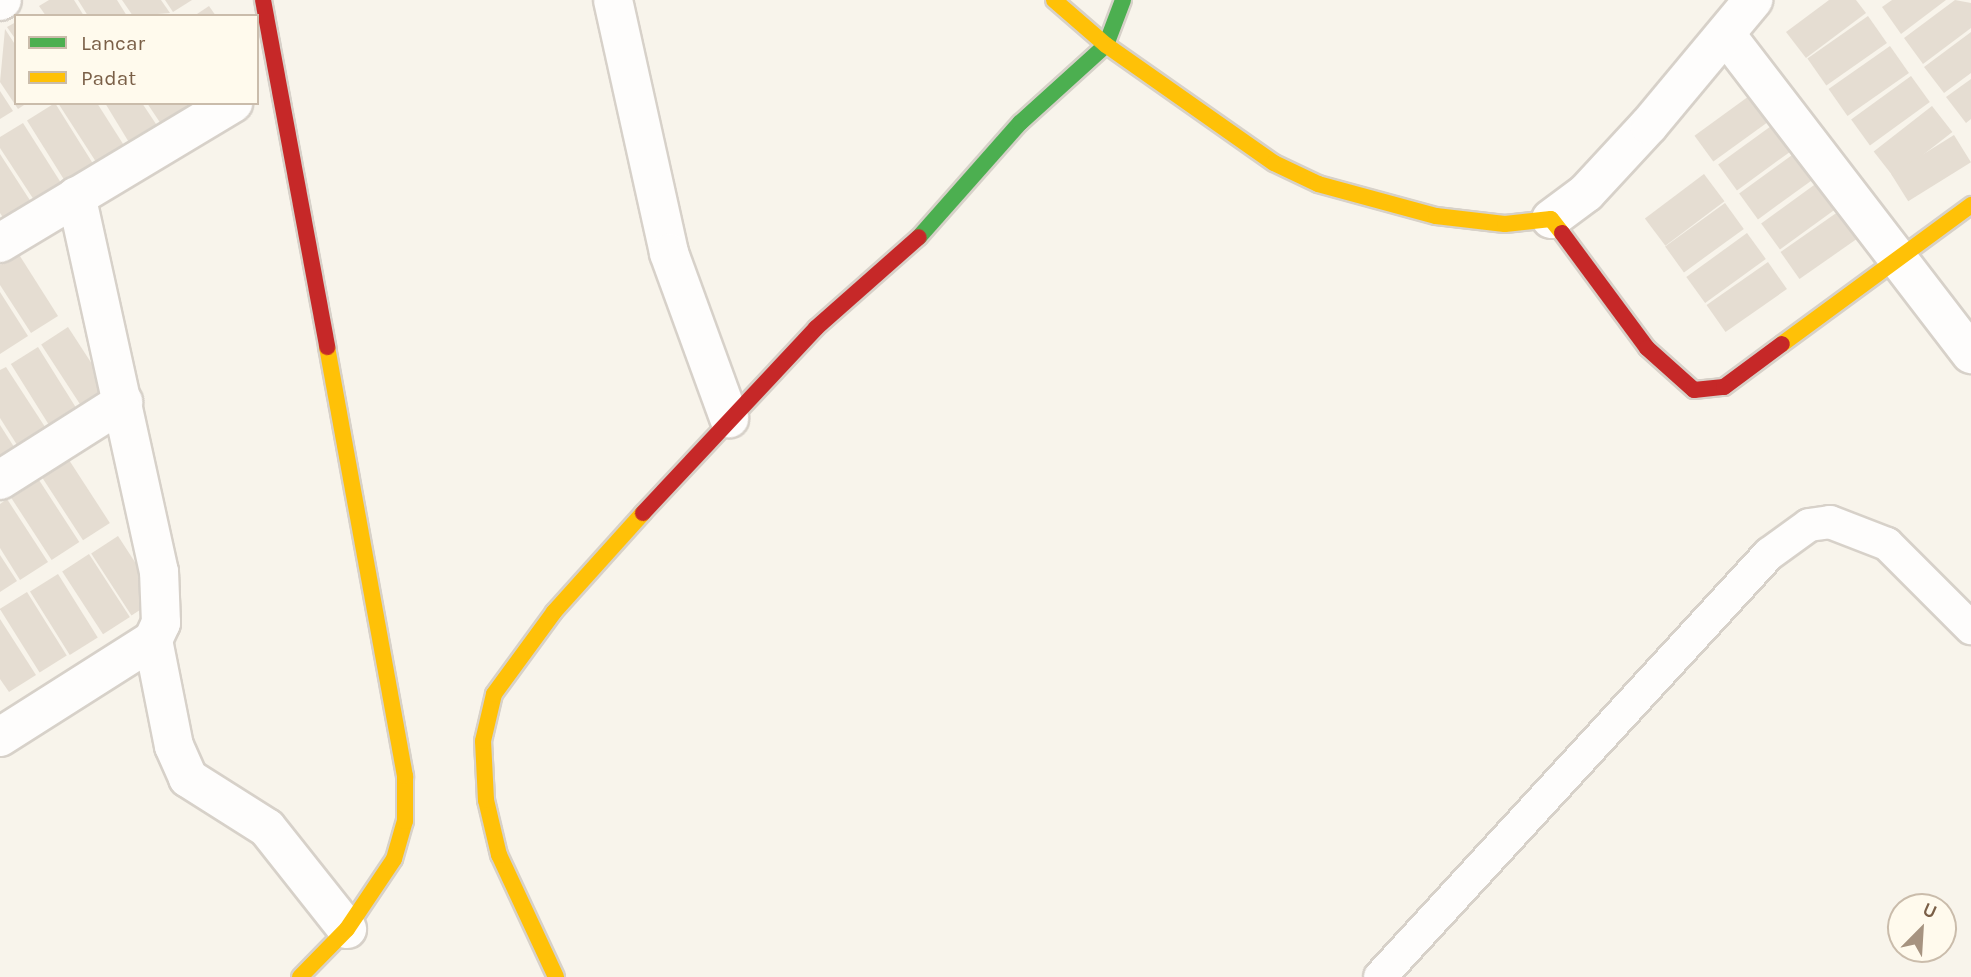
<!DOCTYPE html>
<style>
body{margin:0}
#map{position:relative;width:1971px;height:977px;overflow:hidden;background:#f8f4eb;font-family:Karla,sans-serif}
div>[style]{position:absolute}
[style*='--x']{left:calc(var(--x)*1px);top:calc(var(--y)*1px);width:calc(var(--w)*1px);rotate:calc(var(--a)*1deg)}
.building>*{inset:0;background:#e5ddd2;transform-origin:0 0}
.roads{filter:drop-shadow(2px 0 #d7d1c9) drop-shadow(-2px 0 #d7d1c9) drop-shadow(0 2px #d7d1c9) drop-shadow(0 -2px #d7d1c9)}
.lane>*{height:32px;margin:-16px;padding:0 16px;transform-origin:16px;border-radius:16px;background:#fefdfc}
.street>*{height:38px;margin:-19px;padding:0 19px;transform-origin:19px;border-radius:19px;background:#fefdfc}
.fast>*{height:16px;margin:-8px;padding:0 8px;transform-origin:8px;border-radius:8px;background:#4caf50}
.slow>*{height:16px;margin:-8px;padding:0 8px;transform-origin:8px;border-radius:8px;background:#ffc107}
.jam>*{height:16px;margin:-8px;padding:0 8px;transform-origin:8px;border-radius:8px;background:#c62828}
span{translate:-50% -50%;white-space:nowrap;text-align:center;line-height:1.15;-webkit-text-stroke:5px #fffaed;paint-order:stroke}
.legend{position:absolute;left:14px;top:14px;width:245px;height:91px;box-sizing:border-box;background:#fffaed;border:2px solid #cabcab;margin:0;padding:9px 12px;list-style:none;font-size:21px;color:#7a5f47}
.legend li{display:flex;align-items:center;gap:14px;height:35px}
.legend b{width:35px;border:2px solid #cabcab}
.north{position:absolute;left:1887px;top:893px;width:70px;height:70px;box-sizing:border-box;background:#fffaed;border:2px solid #cabcab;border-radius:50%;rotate:24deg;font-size:19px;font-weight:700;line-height:28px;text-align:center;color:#7a5f47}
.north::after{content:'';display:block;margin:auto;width:24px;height:32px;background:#a69380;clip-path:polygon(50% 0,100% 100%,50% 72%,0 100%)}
</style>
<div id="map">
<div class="building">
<div style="clip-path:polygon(49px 0,74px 0,84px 16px,46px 16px,39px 6px)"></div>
<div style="clip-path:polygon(78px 0,117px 0,127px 16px,88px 16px)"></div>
<div style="clip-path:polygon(122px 0,161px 0,170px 13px,133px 16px)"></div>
<div style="clip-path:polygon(165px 0,192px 0,173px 12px)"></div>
<div style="clip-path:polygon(1829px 0,1856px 0,1866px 13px,1806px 58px,1786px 32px)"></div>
<div style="clip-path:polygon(1892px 0,1946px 0,1901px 34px,1882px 7px)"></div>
<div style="clip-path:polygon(1955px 0,1971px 3px,1971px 28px,1923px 64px,1904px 38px)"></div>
<div style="clip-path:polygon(209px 6px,216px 16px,194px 16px)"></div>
<div style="left:1868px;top:16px;width:33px;height:74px;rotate:55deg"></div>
<div style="clip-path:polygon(16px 22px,16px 40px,7px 27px)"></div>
<div style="clip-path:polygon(5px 29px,16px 46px,16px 103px,27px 103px,18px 109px,0 82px)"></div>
<div style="clip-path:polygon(1971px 32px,1971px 73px,1944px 93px,1924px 67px)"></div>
<div style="left:1890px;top:46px;width:33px;height:75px;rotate:55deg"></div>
<div style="left:1911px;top:76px;width:32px;height:74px;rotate:54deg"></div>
<div style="clip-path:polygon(1971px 79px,1971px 119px,1966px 123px,1946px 97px)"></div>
<div style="clip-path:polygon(0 91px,13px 111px,0 119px)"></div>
<div style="left:1756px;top:91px;width:32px;height:76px;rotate:54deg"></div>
<div style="left:55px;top:103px;width:75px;height:33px;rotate:58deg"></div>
<div style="clip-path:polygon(58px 103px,97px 103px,125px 147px,98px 165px)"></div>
<div style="clip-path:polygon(105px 103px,142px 103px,158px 127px,130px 144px)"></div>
<div style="clip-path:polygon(147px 103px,185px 103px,188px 107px,161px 124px)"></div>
<div style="left:1932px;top:106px;width:33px;height:74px;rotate:52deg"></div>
<div style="left:1778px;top:121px;width:32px;height:74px;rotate:54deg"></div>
<div style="clip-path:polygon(23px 123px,63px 186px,36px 203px,0 148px,0 137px)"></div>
<div style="left:1954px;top:135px;width:32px;height:74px;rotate:58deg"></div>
<div style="left:1799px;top:150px;width:32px;height:74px;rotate:54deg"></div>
<div style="clip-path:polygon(0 154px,33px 205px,6px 222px,0 213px)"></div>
<div style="left:1704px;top:174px;width:34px;height:74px;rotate:53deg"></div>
<div style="left:1821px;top:180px;width:32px;height:74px;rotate:54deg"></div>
<div style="left:1725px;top:203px;width:32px;height:74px;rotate:54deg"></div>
<div style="left:1842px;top:209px;width:33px;height:75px;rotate:55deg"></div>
<div style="left:1747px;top:233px;width:32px;height:75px;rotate:54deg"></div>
<div style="clip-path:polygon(18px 253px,58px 316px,31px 333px,0 285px,0 265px)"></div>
<div style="left:1768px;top:262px;width:33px;height:75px;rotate:55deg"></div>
<div style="clip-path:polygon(0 292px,28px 336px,0 354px)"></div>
<div style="left:68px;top:327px;width:75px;height:32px;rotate:57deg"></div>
<div style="left:38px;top:347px;width:75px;height:32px;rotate:58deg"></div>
<div style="clip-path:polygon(6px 367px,47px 430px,19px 448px,0 418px,0 370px)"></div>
<div style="clip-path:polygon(0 425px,16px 450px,0 460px)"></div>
<div style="left:69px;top:460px;width:75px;height:32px;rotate:57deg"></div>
<div style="left:39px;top:480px;width:74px;height:33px;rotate:57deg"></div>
<div style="clip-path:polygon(7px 499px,48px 562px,20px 580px,0 548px,0 504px)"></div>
<div style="left:118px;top:536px;width:74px;height:32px;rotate:57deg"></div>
<div style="left:89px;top:554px;width:75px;height:32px;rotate:57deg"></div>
<div style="clip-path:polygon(0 555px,17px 581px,0 592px)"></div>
<div style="left:58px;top:574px;width:75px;height:33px;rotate:58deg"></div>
<div style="left:27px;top:592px;width:75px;height:32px;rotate:58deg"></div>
<div style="clip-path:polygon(0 619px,36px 675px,9px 692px,0 679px)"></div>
</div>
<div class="roads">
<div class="lane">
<div style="--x:1380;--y:977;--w:575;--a:-47.4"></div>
<div style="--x:1769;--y:554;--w:49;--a:-35.9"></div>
<div style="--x:1809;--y:525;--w:21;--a:-8"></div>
<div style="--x:1830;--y:522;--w:61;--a:21.1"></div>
<div style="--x:1887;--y:544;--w:119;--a:45"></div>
</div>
<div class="street">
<div style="--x:613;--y:0;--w:259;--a:77.5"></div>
<div style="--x:669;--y:253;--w:176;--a:70"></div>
<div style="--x:0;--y:1;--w:2;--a:-27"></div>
<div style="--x:1727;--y:36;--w:401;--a:52.5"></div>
<div style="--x:1551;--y:219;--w:44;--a:-36.6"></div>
<div style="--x:1586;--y:193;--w:93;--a:-47.2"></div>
<div style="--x:1649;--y:125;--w:163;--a:-50.2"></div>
<div style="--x:0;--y:243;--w:272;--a:-31"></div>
<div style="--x:0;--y:480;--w:146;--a:-32.4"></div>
<div style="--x:153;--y:640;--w:108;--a:78.8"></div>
<div style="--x:174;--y:746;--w:35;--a:66"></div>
<div style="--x:188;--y:778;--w:93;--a:32.3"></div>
<div style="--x:267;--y:828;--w:129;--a:51.6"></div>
<div style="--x:0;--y:737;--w:181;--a:-32.4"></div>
<div style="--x:153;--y:640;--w:19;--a:-65"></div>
<div style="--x:161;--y:623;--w:51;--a:-92.2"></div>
<div style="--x:159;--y:572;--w:385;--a:-102.4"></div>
</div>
<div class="fast">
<div style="--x:919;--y:237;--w:152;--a:-48.5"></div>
<div style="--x:1020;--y:123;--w:116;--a:-42.2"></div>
<div style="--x:1106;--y:45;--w:48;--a:-69.3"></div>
</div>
<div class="slow">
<div style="--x:1054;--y:0;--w:69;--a:40.9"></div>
<div style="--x:1106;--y:45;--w:205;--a:35.1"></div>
<div style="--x:1274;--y:163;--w:49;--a:25.5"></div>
<div style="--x:1318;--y:184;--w:122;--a:15.2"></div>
<div style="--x:1436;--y:216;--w:69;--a:6.6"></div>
<div style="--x:1505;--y:224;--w:46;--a:-6.2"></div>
<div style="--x:1551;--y:219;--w:18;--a:52"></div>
<div style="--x:1782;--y:344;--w:235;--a:-36.3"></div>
<div style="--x:300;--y:977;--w:67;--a:-45.6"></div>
<div style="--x:347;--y:929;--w:84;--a:-56.1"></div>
<div style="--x:394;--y:859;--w:40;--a:-74"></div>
<div style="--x:405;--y:821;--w:45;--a:-90"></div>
<div style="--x:405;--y:776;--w:436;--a:-100.3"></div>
<div style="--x:556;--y:977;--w:135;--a:-115"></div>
<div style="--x:499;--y:855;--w:57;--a:-103.3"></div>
<div style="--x:486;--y:800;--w:59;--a:-92.9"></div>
<div style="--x:483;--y:741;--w:48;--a:-76.8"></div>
<div style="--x:494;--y:694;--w:102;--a:-53.8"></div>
<div style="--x:554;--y:612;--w:133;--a:-48"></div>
</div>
<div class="jam">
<div style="--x:263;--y:0;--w:353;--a:79.5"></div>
<div style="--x:1562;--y:233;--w:143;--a:53.5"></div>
<div style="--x:1647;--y:348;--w:63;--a:41.8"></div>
<div style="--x:1694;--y:390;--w:30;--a:-6"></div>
<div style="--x:1724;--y:387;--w:72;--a:-36.6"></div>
<div style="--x:643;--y:513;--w:253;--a:-46.9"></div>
<div style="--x:816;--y:328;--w:137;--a:-41.5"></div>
</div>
</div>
<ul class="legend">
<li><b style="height:9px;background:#4caf50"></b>Lancar</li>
<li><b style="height:9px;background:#ffc107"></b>Padat</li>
</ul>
<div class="north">U</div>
</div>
